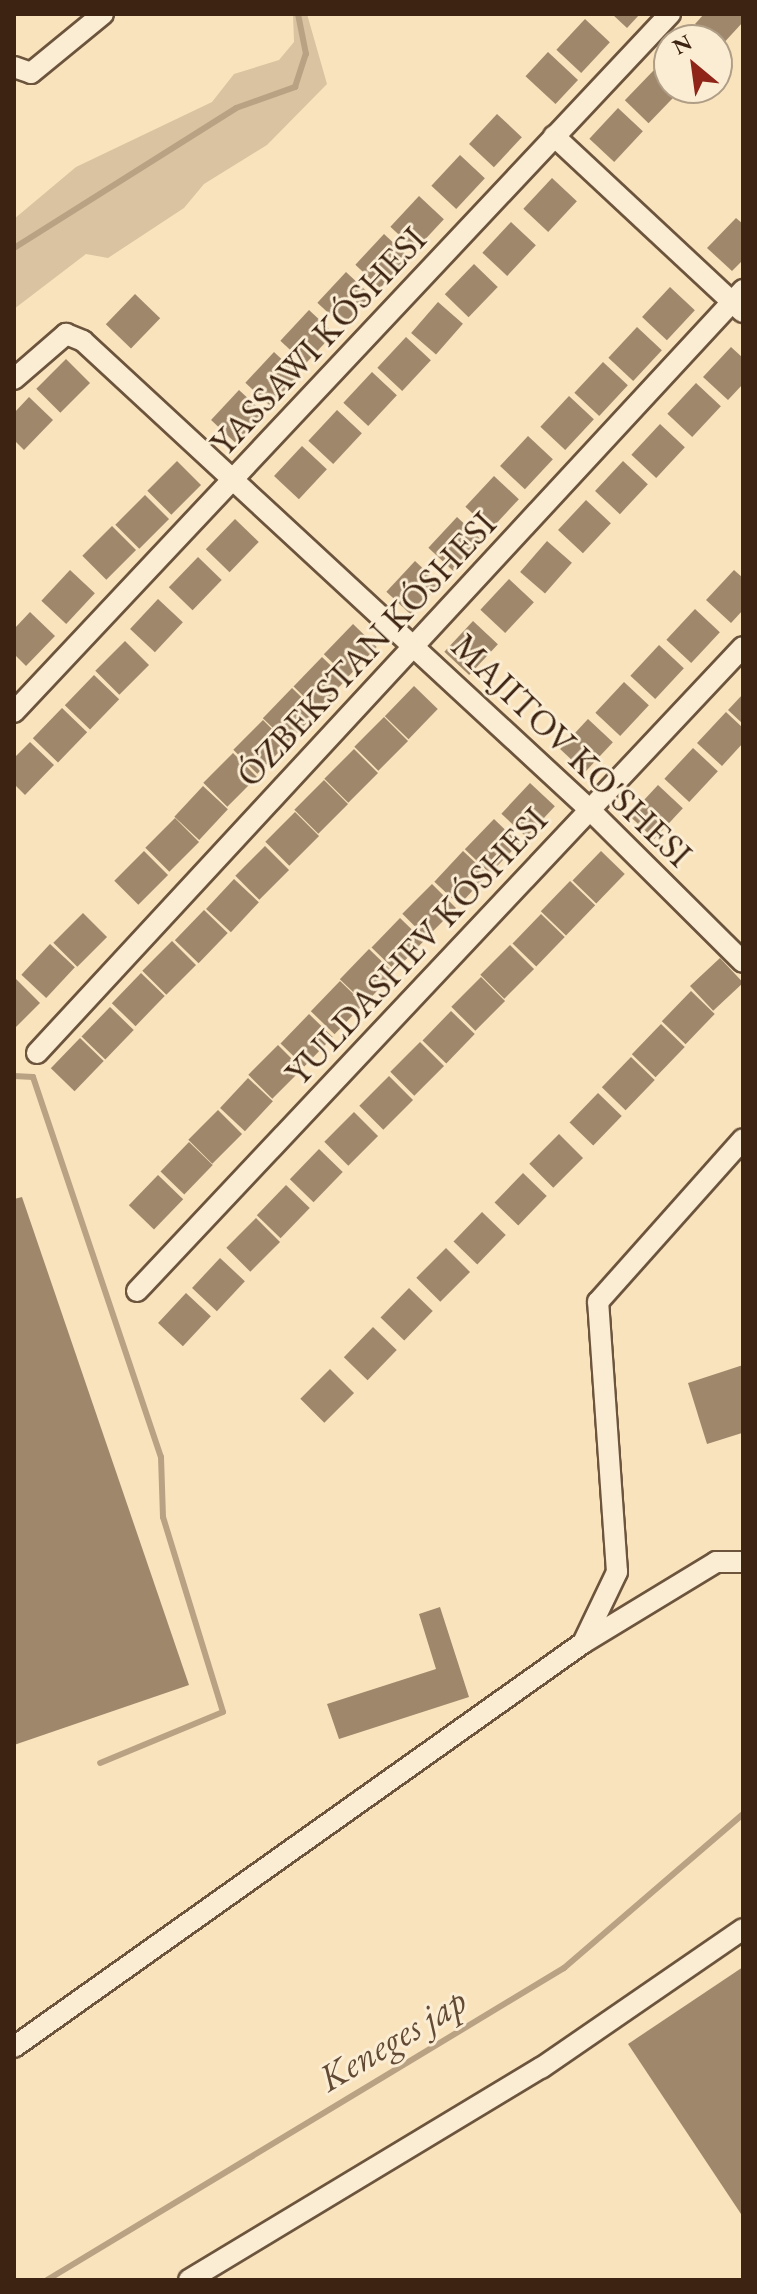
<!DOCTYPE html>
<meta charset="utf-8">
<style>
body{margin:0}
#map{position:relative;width:757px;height:2294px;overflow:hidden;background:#f9e3bd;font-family:"EB Garamond",serif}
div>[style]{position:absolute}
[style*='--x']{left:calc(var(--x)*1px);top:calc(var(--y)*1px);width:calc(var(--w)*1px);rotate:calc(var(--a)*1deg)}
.green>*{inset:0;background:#d9c3a0}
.stream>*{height:6px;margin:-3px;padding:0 3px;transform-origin:3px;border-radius:3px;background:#b9a283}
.building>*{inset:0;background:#9f876b;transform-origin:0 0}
.roads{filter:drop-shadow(2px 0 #6c543d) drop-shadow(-2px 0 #6c543d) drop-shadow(0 2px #6c543d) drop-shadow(0 -2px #6c543d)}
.minor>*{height:20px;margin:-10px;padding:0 10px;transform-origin:10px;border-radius:10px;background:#fbedd4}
span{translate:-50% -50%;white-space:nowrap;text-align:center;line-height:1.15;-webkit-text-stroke:6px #fbedd4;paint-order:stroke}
.street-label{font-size:36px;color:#3d2412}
.water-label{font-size:38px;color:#624a34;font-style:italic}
.frame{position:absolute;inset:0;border:16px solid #3d2412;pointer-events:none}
.north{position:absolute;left:653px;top:24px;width:80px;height:80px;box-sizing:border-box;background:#fbedd4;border:2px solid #af9d86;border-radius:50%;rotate:331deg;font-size:22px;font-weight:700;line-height:32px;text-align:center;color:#3d2412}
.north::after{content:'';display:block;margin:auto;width:28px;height:36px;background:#8f2418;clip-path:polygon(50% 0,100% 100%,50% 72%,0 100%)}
</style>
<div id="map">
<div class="green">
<div style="clip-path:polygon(293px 14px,307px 14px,327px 84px,267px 145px,204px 184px,184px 208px,108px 258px,86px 254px,14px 309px,14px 219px,76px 167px,212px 102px,234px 74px,279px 60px,294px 42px)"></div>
</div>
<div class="stream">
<div style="--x:14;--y:248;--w:262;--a:-32.2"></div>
<div style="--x:236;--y:108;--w:63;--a:-19.6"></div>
<div style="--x:295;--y:87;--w:35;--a:-72"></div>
<div style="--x:306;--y:54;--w:41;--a:-101.3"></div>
<div style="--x:14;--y:1076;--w:19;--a:3"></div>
<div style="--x:33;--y:1077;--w:401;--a:71.4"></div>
<div style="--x:161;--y:1457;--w:60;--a:88.1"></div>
<div style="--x:163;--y:1517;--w:204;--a:72.9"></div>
<div style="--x:223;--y:1712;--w:133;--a:157.5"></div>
<div style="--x:47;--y:2280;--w:604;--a:-31.11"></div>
<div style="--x:564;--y:1968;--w:236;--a:-40.7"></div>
</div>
<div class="building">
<div style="clip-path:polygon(612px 14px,640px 14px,627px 28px)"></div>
<div style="clip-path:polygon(704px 14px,743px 14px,743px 22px,720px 47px,695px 24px)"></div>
<div style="left:585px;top:19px;width:34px;height:42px;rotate:43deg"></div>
<div style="left:548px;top:52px;width:41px;height:33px;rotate:43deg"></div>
<div style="left:654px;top:70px;width:33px;height:42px;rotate:44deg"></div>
<div style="left:618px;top:108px;width:34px;height:42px;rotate:43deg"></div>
<div style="left:497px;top:114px;width:34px;height:41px;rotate:43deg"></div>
<div style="left:460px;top:155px;width:34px;height:42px;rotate:43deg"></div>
<div style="left:552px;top:178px;width:34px;height:42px;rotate:43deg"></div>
<div style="left:419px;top:196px;width:34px;height:42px;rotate:43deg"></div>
<div style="clip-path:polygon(736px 218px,743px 224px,743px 260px,732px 271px,707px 248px)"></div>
<div style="left:511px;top:222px;width:34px;height:42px;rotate:43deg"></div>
<div style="left:384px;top:234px;width:34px;height:42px;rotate:43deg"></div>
<div style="left:474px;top:264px;width:33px;height:42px;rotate:44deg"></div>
<div style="left:346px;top:272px;width:34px;height:42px;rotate:43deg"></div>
<div style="left:670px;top:287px;width:34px;height:41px;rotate:43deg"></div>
<div style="left:135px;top:294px;width:35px;height:42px;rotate:44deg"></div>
<div style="left:438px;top:302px;width:33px;height:41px;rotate:41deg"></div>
<div style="left:309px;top:310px;width:34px;height:42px;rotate:43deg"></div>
<div style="left:637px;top:327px;width:34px;height:42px;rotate:43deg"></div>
<div style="left:406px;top:337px;width:34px;height:42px;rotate:43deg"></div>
<div style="clip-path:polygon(731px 347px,743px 358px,743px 384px,728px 400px,703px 377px)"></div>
<div style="left:274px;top:352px;width:34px;height:42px;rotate:43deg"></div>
<div style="left:66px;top:359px;width:34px;height:42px;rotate:45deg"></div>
<div style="left:603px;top:362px;width:34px;height:42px;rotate:43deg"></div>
<div style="left:372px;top:372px;width:34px;height:42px;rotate:43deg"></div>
<div style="left:696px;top:383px;width:34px;height:42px;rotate:43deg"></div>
<div style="left:239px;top:390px;width:34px;height:41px;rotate:43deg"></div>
<div style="left:569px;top:396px;width:34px;height:42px;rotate:43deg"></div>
<div style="clip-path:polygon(29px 397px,53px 420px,24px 450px,14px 440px,14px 413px)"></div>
<div style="left:337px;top:410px;width:34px;height:42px;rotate:43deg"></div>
<div style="left:660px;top:424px;width:34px;height:42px;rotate:43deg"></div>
<div style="left:528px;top:436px;width:34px;height:41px;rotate:43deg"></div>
<div style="left:302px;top:446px;width:34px;height:41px;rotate:43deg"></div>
<div style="left:177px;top:461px;width:34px;height:42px;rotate:45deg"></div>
<div style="left:623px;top:461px;width:34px;height:41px;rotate:43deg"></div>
<div style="left:494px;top:476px;width:34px;height:42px;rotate:43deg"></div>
<div style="left:145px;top:495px;width:34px;height:42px;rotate:45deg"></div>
<div style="left:586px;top:500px;width:34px;height:41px;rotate:43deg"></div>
<div style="left:457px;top:517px;width:34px;height:42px;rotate:43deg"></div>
<div style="left:235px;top:519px;width:33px;height:42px;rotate:44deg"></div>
<div style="left:112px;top:526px;width:34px;height:42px;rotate:45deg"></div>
<div style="left:547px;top:541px;width:33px;height:41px;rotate:41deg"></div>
<div style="left:198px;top:557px;width:33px;height:42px;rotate:44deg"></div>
<div style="left:415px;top:561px;width:34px;height:42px;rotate:43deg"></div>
<div style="left:70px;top:570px;width:34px;height:42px;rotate:43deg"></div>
<div style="clip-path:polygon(734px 570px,743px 578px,743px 610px,731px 623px,706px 600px)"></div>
<div style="left:509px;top:579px;width:34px;height:42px;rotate:43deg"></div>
<div style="left:158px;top:599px;width:34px;height:41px;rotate:43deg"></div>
<div style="left:695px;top:609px;width:34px;height:42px;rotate:43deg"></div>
<div style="clip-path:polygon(30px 612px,55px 636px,26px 666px,14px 654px,14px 629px)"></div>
<div style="left:473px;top:621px;width:34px;height:42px;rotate:43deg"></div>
<div style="left:353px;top:624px;width:33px;height:42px;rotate:44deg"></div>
<div style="left:125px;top:641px;width:34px;height:42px;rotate:45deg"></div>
<div style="left:659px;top:645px;width:34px;height:42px;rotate:43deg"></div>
<div style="left:322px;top:657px;width:33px;height:41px;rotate:44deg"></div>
<div style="left:94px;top:675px;width:35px;height:42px;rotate:44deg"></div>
<div style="left:624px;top:682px;width:34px;height:42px;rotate:43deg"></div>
<div style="left:414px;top:686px;width:33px;height:42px;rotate:44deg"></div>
<div style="left:292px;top:688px;width:35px;height:42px;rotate:44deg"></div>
<div style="clip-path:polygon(743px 694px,743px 724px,728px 710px)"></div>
<div style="left:62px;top:708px;width:35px;height:42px;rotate:44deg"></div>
<div style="clip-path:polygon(726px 712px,743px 728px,743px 743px,722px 766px,697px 743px)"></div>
<div style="left:384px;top:717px;width:34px;height:42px;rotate:45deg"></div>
<div style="left:588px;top:719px;width:34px;height:41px;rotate:43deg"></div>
<div style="left:263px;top:720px;width:34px;height:42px;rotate:45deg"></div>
<div style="clip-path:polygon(30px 742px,54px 765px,25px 795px,14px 784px,14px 758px)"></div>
<div style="left:693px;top:748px;width:34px;height:42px;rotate:43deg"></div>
<div style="left:354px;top:749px;width:34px;height:42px;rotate:45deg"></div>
<div style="left:233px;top:753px;width:34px;height:42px;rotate:45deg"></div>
<div style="left:324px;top:780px;width:34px;height:42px;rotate:45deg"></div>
<div style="left:530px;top:783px;width:34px;height:42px;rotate:43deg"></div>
<div style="left:658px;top:785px;width:34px;height:42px;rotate:43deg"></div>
<div style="left:203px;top:786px;width:34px;height:42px;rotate:43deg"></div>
<div style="left:295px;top:812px;width:34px;height:42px;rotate:45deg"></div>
<div style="left:175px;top:818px;width:34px;height:42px;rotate:45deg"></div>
<div style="left:494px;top:819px;width:35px;height:42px;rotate:44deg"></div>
<div style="left:265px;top:846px;width:34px;height:42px;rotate:45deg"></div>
<div style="left:144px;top:851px;width:34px;height:42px;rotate:45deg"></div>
<div style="left:463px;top:851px;width:34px;height:42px;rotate:43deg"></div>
<div style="left:601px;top:851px;width:33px;height:41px;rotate:44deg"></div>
<div style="left:234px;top:879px;width:34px;height:41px;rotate:43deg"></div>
<div style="left:570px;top:881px;width:35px;height:42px;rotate:44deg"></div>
<div style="left:432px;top:884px;width:34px;height:42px;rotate:45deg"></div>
<div style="left:204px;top:910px;width:33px;height:42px;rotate:44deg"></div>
<div style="left:83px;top:913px;width:34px;height:42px;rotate:45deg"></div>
<div style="left:541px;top:914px;width:33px;height:41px;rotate:44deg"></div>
<div style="left:400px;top:918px;width:33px;height:41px;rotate:44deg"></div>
<div style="left:172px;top:941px;width:34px;height:42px;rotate:45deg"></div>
<div style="left:50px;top:944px;width:34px;height:42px;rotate:43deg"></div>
<div style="left:510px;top:945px;width:34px;height:42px;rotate:45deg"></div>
<div style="left:369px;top:949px;width:35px;height:42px;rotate:44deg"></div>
<div style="left:720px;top:958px;width:34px;height:41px;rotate:47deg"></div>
<div style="left:141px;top:973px;width:33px;height:42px;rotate:44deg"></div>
<div style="left:481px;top:977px;width:34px;height:42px;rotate:45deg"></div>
<div style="clip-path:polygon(16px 979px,40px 1003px,14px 1029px,14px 981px)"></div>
<div style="left:340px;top:981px;width:33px;height:42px;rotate:44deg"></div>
<div style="left:691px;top:991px;width:33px;height:42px;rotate:44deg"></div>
<div style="left:110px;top:1007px;width:33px;height:41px;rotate:44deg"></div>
<div style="left:451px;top:1011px;width:33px;height:41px;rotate:44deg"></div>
<div style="left:309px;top:1014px;width:33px;height:41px;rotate:44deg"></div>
<div style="left:661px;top:1024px;width:33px;height:42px;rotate:44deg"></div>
<div style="left:80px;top:1038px;width:33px;height:42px;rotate:44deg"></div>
<div style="left:420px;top:1042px;width:34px;height:42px;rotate:45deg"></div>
<div style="left:278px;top:1045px;width:34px;height:42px;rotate:45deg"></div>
<div style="left:631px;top:1057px;width:33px;height:42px;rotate:44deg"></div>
<div style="left:389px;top:1076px;width:34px;height:42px;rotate:45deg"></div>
<div style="left:248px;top:1078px;width:34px;height:41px;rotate:43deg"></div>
<div style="left:598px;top:1093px;width:33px;height:41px;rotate:44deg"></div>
<div style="left:218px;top:1110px;width:34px;height:42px;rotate:45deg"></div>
<div style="left:354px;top:1112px;width:34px;height:42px;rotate:45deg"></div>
<div style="left:559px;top:1134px;width:34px;height:42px;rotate:45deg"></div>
<div style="left:189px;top:1142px;width:33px;height:41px;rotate:44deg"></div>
<div style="left:319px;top:1149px;width:33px;height:42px;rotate:44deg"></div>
<div style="left:523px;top:1173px;width:33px;height:41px;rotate:44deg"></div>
<div style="left:158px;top:1175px;width:35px;height:42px;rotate:44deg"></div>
<div style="left:286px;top:1185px;width:33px;height:42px;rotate:44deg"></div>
<div style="clip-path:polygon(22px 1197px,189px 1685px,14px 1745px,14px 1199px)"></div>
<div style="left:482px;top:1212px;width:33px;height:41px;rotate:44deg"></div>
<div style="left:256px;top:1218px;width:34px;height:42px;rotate:45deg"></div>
<div style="left:446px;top:1248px;width:34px;height:42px;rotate:45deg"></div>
<div style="left:220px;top:1258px;width:34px;height:41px;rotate:43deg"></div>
<div style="left:409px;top:1288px;width:33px;height:41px;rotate:44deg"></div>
<div style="left:186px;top:1293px;width:34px;height:41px;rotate:43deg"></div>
<div style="left:373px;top:1327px;width:33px;height:42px;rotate:44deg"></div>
<div style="clip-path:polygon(743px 1365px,742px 1433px,707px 1444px,688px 1383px)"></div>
<div style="left:330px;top:1369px;width:34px;height:42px;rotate:45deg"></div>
<div style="clip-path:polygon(440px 1607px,469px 1697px,339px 1739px,327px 1704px,436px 1669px,419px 1614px)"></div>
<div style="clip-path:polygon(743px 1967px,743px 2217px,628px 2044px)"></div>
</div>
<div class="roads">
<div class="minor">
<div style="--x:14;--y:67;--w:18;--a:19"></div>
<div style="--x:31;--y:73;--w:93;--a:-39.3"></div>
<div style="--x:554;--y:136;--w:258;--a:43"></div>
<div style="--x:14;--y:379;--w:69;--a:-40.9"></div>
<div style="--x:66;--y:334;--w:18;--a:22"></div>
<div style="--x:83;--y:341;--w:692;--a:42.77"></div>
<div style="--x:591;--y:811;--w:214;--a:44.8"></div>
<div style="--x:14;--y:712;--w:958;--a:-46.78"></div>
<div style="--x:37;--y:1053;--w:1040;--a:-47.22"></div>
<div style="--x:137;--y:1291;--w:884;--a:-46.74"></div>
<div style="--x:583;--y:1643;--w:156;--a:-31.3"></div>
<div style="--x:716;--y:1562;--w:27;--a:0"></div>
<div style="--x:14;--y:2047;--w:698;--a:-35.38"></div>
<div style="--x:583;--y:1643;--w:79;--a:-64.4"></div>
<div style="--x:617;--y:1572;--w:271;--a:-94"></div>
<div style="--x:598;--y:1302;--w:218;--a:-48.3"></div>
<div style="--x:189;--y:2280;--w:411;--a:-31.1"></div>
<div style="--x:541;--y:2068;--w:245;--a:-34.5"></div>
</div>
</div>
<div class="street-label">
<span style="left:318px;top:341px;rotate:-47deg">YASSAWI KÓSHESI</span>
<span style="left:366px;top:649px;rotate:-47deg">ÓZBEKSTAN KÓSHESI</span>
<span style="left:572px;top:750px;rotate:44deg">MAJITOV KO'SHESI</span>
<span style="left:416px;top:946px;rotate:-47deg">YULDASHEV KÓSHESI</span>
</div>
<div class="water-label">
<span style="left:392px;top:2039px;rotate:-31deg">Keneges jap</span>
</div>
<div class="frame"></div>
<div class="north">N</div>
</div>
